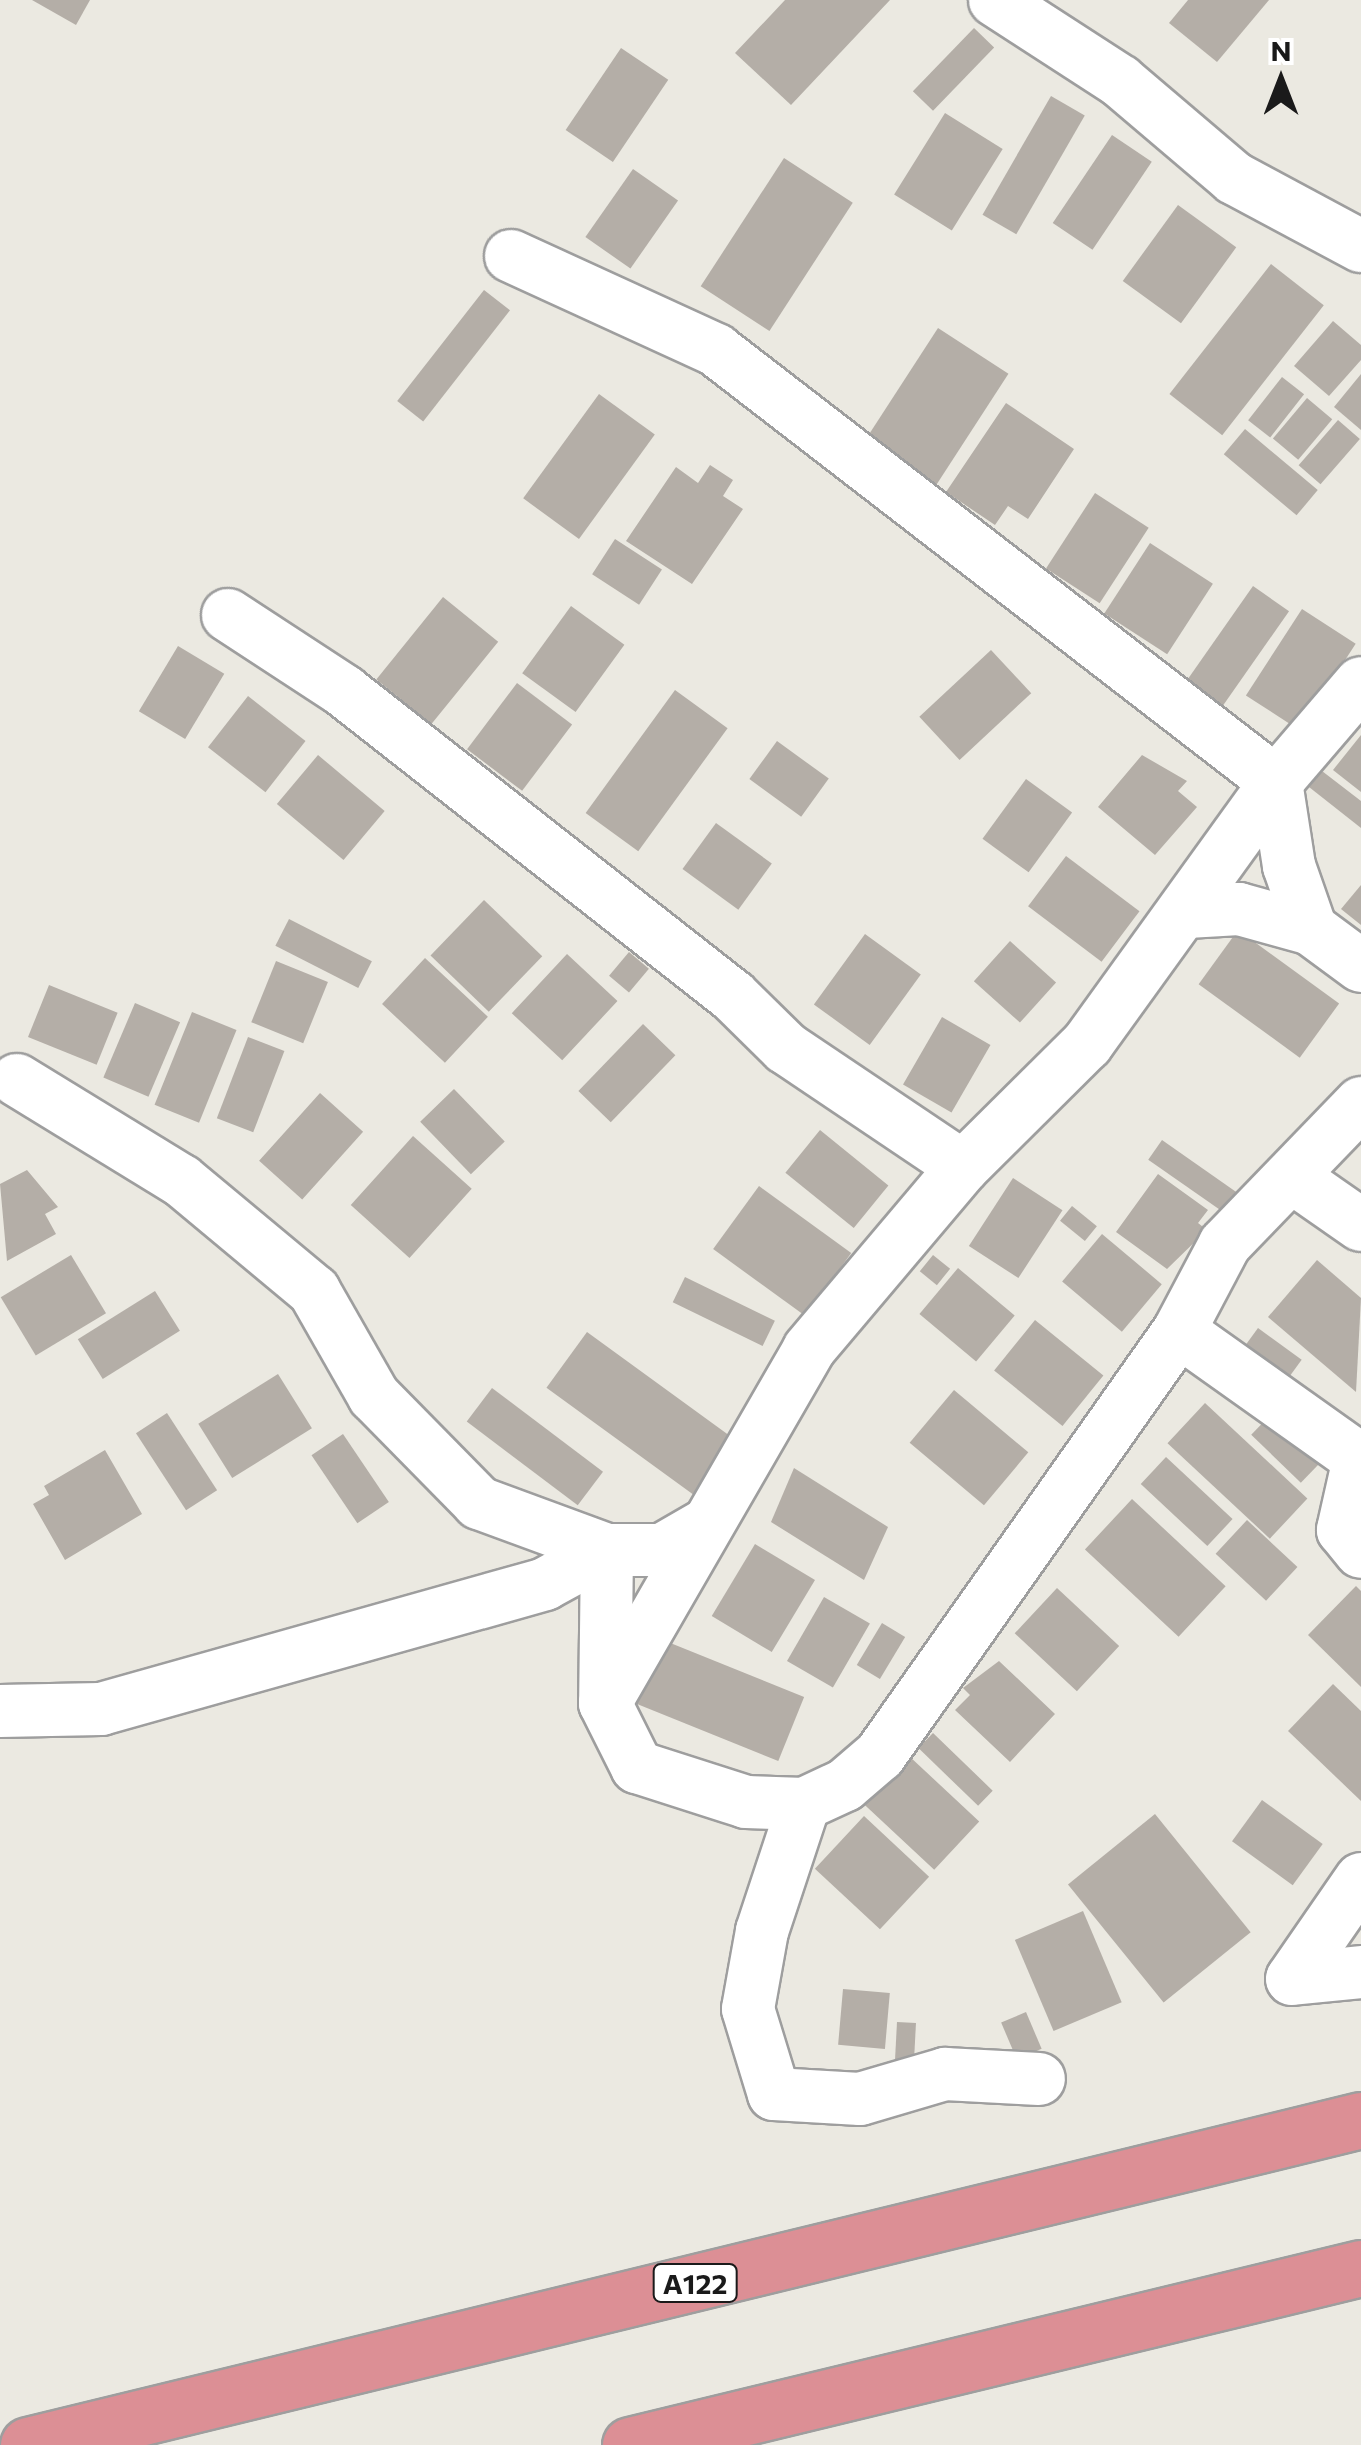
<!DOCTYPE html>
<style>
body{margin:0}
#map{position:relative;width:1361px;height:2445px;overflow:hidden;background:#ebe9e1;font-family:Commissioner,sans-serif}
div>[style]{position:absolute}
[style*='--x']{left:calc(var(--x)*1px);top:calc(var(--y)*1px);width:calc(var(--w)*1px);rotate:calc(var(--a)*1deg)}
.building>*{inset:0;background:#b4aea7;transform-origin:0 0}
.roads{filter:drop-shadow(2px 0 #9e9e9e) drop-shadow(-2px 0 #9e9e9e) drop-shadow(0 2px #9e9e9e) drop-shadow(0 -2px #9e9e9e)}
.minor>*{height:52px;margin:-26px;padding:0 26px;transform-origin:26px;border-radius:26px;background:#fff}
.highway>*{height:55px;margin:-27.5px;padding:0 27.5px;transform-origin:27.5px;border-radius:27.5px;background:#dc8f95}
span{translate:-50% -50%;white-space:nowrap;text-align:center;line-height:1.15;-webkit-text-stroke:10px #fff;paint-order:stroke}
.shield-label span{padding:2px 8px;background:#fff;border:2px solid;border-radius:8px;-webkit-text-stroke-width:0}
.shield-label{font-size:28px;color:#1a1a1a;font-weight:700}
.north{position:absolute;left:1231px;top:30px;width:100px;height:100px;-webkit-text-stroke:8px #fff;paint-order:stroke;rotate:0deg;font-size:28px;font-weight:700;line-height:40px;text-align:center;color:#1a1a1a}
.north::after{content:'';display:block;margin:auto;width:35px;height:45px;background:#1a1a1a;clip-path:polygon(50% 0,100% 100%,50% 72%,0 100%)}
</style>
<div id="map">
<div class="building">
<div style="clip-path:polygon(32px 0,90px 0,76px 25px)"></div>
<div style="clip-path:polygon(785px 0,890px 0,791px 105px,735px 53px)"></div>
<div style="clip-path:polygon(1188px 0,1269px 0,1217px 62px,1169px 23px)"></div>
<div style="left:974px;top:28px;width:28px;height:88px;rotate:44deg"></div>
<div style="left:621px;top:48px;width:57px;height:99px;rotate:34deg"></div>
<div style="left:1051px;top:96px;width:39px;height:137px;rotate:30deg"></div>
<div style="left:945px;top:113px;width:68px;height:96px;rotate:32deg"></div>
<div style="left:1112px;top:135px;width:48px;height:106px;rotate:34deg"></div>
<div style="left:784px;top:158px;width:82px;height:153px;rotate:33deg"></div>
<div style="left:633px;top:169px;width:55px;height:83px;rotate:35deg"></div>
<div style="left:1178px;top:205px;width:72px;height:94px;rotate:36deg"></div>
<div style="left:1271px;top:264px;width:67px;height:165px;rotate:38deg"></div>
<div style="left:484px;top:290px;width:33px;height:141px;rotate:38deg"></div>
<div style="clip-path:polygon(1333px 321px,1361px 345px,1361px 360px,1329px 396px,1294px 366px)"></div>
<div style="left:938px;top:328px;width:84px;height:140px;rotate:33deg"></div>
<div style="clip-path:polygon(1361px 374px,1361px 430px,1334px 407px)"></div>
<div style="left:1282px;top:377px;width:28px;height:55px;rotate:38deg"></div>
<div style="left:599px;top:394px;width:69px;height:129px;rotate:36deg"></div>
<div style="left:1307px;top:398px;width:33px;height:53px;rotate:40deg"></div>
<div style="clip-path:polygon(1006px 403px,1074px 449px,1028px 519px,1008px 506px,995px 525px,946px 492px)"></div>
<div style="left:1338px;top:420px;width:29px;height:60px;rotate:41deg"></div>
<div style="left:1245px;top:429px;width:95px;height:33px;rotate:40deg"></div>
<div style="clip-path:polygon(710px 465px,733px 480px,723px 496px,743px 509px,692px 584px,626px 541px,676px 467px,698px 483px)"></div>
<div style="left:1095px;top:493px;width:64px;height:90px;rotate:33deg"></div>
<div style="left:615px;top:539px;width:56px;height:42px;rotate:33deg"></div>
<div style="left:1150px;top:543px;width:75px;height:84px;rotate:33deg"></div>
<div style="left:1253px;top:586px;width:44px;height:123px;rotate:35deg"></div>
<div style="left:443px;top:597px;width:71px;height:106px;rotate:39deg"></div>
<div style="left:571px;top:606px;width:66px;height:83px;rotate:36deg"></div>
<div style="left:1302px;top:609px;width:64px;height:103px;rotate:33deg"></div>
<div style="left:178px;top:646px;width:54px;height:76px;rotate:31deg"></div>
<div style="left:991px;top:650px;width:59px;height:98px;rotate:47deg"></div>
<div style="left:517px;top:683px;width:69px;height:83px;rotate:37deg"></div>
<div style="left:675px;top:690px;width:65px;height:152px;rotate:36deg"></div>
<div style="left:248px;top:696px;width:73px;height:65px;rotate:38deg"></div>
<div style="clip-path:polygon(1361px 735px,1361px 792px,1333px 770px)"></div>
<div style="left:777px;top:741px;width:64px;height:47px;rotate:36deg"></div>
<div style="left:318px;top:755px;width:87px;height:64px;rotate:40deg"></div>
<div style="clip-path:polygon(1142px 755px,1187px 781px,1178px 791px,1197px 807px,1155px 855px,1098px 807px)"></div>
<div style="clip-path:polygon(1322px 771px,1361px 801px,1361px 828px,1309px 787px)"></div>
<div style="left:1026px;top:779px;width:57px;height:74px;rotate:36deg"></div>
<div style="left:716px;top:823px;width:69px;height:57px;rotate:36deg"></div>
<div style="left:1066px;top:856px;width:92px;height:63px;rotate:37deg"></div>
<div style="clip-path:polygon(1361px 885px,1361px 925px,1341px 909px)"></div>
<div style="left:484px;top:900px;width:81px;height:77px;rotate:44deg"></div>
<div style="left:289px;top:919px;width:93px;height:30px;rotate:27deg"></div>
<div style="left:1238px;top:930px;width:125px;height:67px;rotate:36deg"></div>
<div style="left:865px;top:934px;width:69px;height:87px;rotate:36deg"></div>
<div style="left:1010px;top:941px;width:62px;height:54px;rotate:42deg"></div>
<div style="left:629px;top:952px;width:26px;height:31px;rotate:40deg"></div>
<div style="left:567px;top:954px;width:69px;height:81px;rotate:43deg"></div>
<div style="left:425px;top:958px;width:86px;height:63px;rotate:43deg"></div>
<div style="left:276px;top:961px;width:56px;height:66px;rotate:22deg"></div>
<div style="left:49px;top:985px;width:74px;height:56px;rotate:22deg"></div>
<div style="left:135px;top:1003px;width:49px;height:81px;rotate:23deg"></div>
<div style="left:192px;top:1012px;width:48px;height:100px;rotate:22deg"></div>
<div style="left:942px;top:1017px;width:56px;height:78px;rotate:30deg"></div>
<div style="left:643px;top:1024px;width:45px;height:93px;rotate:44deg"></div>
<div style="left:248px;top:1037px;width:39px;height:87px;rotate:21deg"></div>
<div style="left:454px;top:1089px;width:73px;height:47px;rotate:46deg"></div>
<div style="left:320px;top:1093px;width:58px;height:91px;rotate:42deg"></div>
<div style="left:820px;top:1130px;width:88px;height:55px;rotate:39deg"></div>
<div style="left:413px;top:1136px;width:79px;height:93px;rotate:42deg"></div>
<div style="left:1162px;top:1140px;width:98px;height:24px;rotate:35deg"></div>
<div style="clip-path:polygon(27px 1170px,58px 1207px,45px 1214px,56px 1234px,7px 1261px,0 1184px)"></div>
<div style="clip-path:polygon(1158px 1174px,1208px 1210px,1198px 1223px,1207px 1230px,1167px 1269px,1116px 1232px)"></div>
<div style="left:1013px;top:1178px;width:59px;height:81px;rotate:33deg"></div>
<div style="left:759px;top:1186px;width:114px;height:78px;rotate:36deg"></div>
<div style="left:1072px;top:1206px;width:32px;height:19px;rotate:39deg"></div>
<div style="left:1102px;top:1234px;width:78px;height:62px;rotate:40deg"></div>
<div style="left:71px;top:1255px;width:68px;height:82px;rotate:59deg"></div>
<div style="left:933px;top:1255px;width:22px;height:21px;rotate:39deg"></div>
<div style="clip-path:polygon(1317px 1260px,1361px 1298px,1356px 1392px,1268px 1317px)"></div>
<div style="left:958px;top:1268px;width:74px;height:60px;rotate:40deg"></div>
<div style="left:685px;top:1277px;width:100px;height:28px;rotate:26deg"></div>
<div style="left:155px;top:1291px;width:47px;height:91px;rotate:58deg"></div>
<div style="left:1035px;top:1320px;width:88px;height:65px;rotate:39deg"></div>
<div style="left:1258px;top:1328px;width:54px;height:31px;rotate:36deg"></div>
<div style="left:587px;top:1332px;width:181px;height:69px;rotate:36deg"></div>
<div style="left:278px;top:1374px;width:64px;height:94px;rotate:58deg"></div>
<div style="left:492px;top:1388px;width:139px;height:42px;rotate:37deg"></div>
<div style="left:954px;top:1390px;width:97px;height:69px;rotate:40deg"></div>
<div style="left:1205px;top:1403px;width:140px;height:55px;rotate:43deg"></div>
<div style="left:1279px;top:1406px;width:69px;height:40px;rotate:44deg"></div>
<div style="left:167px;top:1413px;width:92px;height:37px;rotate:57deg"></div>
<div style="left:343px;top:1434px;width:82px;height:38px;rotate:56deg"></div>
<div style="clip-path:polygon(105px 1450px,142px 1514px,65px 1560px,33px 1504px,49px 1495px,44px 1486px)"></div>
<div style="left:1166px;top:1457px;width:91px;height:37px;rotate:43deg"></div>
<div style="clip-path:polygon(794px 1468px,888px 1527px,864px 1580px,771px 1522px)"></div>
<div style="left:1132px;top:1499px;width:128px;height:69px;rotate:43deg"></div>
<div style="left:1247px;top:1520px;width:69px;height:46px;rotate:43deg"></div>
<div style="left:755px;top:1544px;width:70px;height:84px;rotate:31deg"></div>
<div style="clip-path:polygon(1356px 1586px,1361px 1591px,1361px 1687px,1308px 1635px)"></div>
<div style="left:1057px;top:1588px;width:85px;height:62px;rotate:43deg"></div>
<div style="left:824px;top:1597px;width:53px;height:74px;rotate:30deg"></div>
<div style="left:882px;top:1623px;width:27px;height:49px;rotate:31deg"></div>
<div style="left:653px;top:1636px;width:163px;height:69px;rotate:22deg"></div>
<div style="clip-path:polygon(999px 1661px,1055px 1714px,1010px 1762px,955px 1710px,970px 1695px,963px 1688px)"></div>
<div style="clip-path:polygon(1333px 1684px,1361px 1711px,1361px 1801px,1288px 1731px)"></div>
<div style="left:933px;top:1733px;width:83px;height:21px;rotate:44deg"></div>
<div style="left:909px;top:1756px;width:96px;height:66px;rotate:43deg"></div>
<div style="left:1262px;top:1800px;width:75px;height:51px;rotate:36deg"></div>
<div style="left:1155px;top:1814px;width:152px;height:112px;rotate:51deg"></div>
<div style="left:864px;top:1816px;width:89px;height:72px;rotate:43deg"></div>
<div style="left:1083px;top:1911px;width:99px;height:74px;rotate:67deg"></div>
<div style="left:843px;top:1989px;width:47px;height:56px;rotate:5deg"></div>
<div style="left:1026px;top:2012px;width:40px;height:27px;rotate:67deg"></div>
<div style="left:897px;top:2022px;width:19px;height:44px;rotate:3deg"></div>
</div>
<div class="roads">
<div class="minor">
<div style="--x:995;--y:0;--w:149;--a:32.9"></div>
<div style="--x:1120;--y:81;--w:150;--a:40.4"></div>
<div style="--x:1234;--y:178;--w:144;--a:28.2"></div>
<div style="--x:511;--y:256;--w:226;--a:24.6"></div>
<div style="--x:716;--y:350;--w:707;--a:37.65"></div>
<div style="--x:1276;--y:782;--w:85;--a:81.2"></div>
<div style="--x:1289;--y:866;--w:67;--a:70.8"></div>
<div style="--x:228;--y:615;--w:139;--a:33.2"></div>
<div style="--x:344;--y:691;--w:494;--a:38.1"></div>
<div style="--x:733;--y:996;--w:74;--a:44.5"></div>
<div style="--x:786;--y:1048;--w:213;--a:33.9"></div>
<div style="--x:1187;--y:912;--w:52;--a:-3.3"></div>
<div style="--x:1239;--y:909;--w:75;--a:15.5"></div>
<div style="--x:1311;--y:929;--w:62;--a:36.5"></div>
<div style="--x:17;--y:1080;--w:193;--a:31.5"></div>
<div style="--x:182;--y:1181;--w:172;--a:39.8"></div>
<div style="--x:314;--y:1291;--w:121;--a:60.3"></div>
<div style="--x:374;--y:1396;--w:150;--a:45.5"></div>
<div style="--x:479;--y:1503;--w:136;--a:20.2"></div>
<div style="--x:607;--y:1550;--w:153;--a:90.7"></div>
<div style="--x:605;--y:1703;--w:409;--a:-60"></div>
<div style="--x:809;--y:1349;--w:238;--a:-49.8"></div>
<div style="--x:963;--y:1167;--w:175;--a:-44.8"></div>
<div style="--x:1087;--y:1044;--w:323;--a:-54.2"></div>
<div style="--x:1276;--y:782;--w:130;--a:-49.4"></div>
<div style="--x:1295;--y:1179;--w:80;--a:34.9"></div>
<div style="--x:1179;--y:1331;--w:221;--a:35.4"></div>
<div style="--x:1359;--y:1459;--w:73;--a:102.7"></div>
<div style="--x:1343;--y:1530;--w:28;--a:51"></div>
<div style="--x:605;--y:1703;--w:72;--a:63.4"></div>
<div style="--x:637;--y:1767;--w:114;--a:17.8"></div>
<div style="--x:746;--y:1802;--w:58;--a:2"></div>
<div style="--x:804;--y:1804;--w:45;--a:-24.9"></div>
<div style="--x:845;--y:1785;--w:46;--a:-40.6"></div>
<div style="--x:880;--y:1755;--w:519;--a:-54.81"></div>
<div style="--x:1179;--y:1331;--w:98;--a:-62.1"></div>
<div style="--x:1225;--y:1244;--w:196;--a:-46"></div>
<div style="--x:0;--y:1711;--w:101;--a:-1.1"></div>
<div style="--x:101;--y:1709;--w:461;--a:-15.7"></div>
<div style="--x:545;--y:1584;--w:71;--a:-28.7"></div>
<div style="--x:607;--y:1550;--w:55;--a:0"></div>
<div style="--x:662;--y:1550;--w:52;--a:-30"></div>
<div style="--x:804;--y:1804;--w:134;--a:108.3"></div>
<div style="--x:762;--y:1931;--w:79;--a:100.2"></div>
<div style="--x:748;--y:2009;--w:89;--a:73"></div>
<div style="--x:774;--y:2094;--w:86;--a:3.3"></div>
<div style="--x:860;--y:2099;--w:89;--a:-16.4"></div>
<div style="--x:945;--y:2074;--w:94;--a:3"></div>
<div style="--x:1361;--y:1879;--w:121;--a:124.6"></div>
<div style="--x:1292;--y:1979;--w:69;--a:-5.8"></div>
</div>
<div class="highway">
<div style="--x:28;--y:2445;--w:1372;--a:-13.7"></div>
<div style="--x:630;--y:2445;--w:752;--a:-13.61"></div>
</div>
</div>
<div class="shield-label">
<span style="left:695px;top:2283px">A122</span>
</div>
<div class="north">N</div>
</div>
